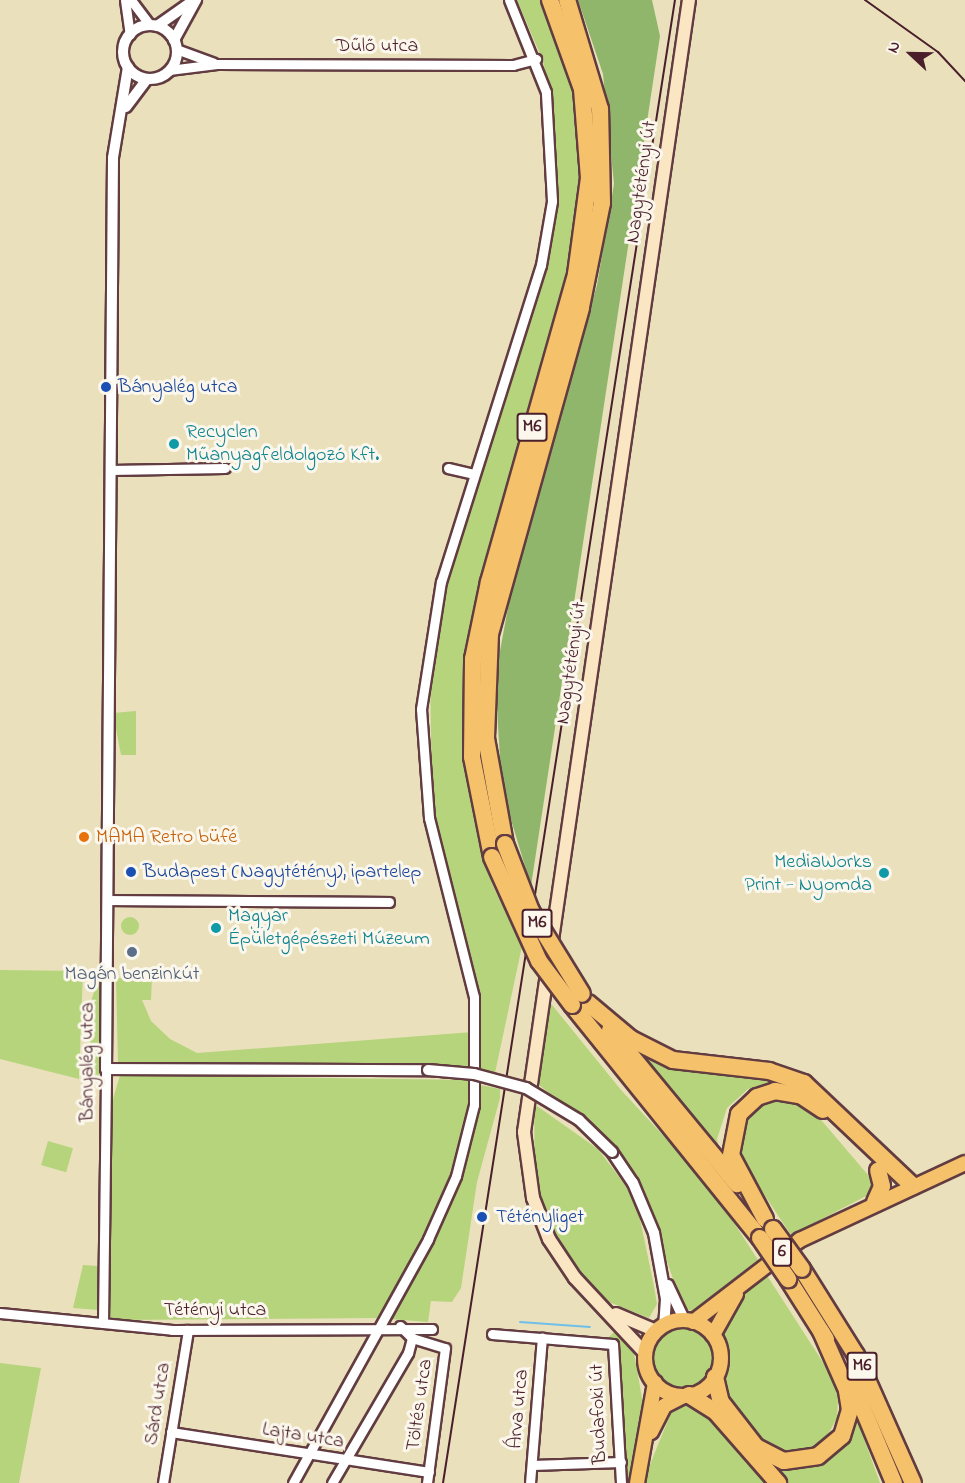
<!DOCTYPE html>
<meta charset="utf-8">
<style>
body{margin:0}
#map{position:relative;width:965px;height:1483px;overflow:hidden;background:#eae0bc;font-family:"Indie Flower",sans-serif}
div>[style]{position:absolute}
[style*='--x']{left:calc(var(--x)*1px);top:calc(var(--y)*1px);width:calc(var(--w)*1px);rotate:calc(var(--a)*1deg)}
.green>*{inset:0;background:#b5d47b;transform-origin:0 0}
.round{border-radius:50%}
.forest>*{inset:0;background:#90b66b}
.stream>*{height:2px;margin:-1px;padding:0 1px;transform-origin:1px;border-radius:1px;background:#6ec0ea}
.roads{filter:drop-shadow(2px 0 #623c41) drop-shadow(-2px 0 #623c41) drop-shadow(0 2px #623c41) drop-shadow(0 -2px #623c41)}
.minor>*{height:9px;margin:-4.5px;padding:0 4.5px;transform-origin:4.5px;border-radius:4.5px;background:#fff}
.tertiary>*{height:10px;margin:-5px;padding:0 5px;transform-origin:5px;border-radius:5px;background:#fff}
.tertiary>.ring{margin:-5px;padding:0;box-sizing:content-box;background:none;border:10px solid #fff;border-radius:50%}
.secondary>*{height:12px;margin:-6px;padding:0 6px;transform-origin:6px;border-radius:6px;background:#fbe6c4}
.primary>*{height:14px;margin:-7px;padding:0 7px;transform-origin:7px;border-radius:7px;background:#f5c16b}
.primary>.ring{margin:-7px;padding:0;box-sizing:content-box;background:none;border:14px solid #f5c16b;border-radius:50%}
.motorway>*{height:16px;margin:-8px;padding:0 8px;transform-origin:8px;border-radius:8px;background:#f5c16b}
.rail>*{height:2px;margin:-1px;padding:0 1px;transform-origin:1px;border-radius:1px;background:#4a1f2b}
.bridges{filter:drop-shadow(2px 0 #623c41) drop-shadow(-2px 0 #623c41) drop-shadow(0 2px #623c41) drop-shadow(0 -2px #623c41)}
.tertiary-bridge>*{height:10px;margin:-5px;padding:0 5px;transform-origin:5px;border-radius:5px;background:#fff}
.motorway-bridge>*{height:16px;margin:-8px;padding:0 8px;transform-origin:8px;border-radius:8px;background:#f5c16b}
.dots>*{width:16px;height:16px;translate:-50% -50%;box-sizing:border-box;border:3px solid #fbf7ec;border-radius:50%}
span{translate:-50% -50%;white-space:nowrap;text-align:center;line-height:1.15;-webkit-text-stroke:6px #fbf7ec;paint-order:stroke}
.shield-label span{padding:2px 4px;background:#fbf7ec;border:2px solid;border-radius:4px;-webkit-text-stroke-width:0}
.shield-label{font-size:18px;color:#4a1f2b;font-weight:700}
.street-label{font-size:20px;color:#4a1f2b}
.transit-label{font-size:20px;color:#164399}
.left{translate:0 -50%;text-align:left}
.culture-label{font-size:20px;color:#0d838f}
.right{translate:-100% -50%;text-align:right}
.food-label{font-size:20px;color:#c56008}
.service-label{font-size:20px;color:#4e5e75}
.north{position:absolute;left:881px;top:24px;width:60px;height:60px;-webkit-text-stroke:4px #fbf7ec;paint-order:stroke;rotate:292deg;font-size:16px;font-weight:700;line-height:24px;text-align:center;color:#4a1f2b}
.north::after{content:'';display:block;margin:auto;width:21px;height:27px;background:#4a1f2b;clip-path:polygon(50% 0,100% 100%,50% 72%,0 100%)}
</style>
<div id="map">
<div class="green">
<div style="clip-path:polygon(517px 0,540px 0,559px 41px,577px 108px,581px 156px,570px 259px,488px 551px,466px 657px,463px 735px,475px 824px,493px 886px,522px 946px,495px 1073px,481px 1069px,477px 984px,432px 813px,430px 662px,447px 577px,550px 245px,558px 196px,553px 110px,543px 61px)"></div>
<div style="clip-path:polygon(136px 711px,136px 755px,121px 755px,113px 713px)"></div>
<div class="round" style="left:121px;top:917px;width:18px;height:18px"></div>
<div style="clip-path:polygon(0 970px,83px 971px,79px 1079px,0 1059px)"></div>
<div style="clip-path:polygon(101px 972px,106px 976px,99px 1080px,91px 1075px,90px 1052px,92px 998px)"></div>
<div style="clip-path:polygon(116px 978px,152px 978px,151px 1000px,142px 1000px,151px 1021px,170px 1039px,197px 1053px,473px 1032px,473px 1069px,118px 1063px)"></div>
<div style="clip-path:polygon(548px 1000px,621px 1090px,710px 1186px,758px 1260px,692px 1311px,683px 1308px,638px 1177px,613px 1143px,539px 1085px)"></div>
<div style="clip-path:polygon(635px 1050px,691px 1072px,774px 1082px,748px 1089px,727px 1108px,717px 1139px,720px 1151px)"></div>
<div style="clip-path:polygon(120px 1075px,472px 1080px,467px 1118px,440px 1206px,381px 1318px,112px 1320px,106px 1310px,109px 1113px)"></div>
<div style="clip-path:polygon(480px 1085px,500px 1089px,500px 1098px,477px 1182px,461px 1288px,452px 1302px,431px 1301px,428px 1322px,390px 1319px,454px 1194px,469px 1148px)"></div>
<div style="clip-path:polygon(781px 1097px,816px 1114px,874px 1182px,866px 1196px,791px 1235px,738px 1155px,739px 1120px,764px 1100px)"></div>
<div style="clip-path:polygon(534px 1104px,598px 1149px,625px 1185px,638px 1210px,653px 1281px,657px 1304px,649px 1318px,604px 1300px,555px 1240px,535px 1185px)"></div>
<div style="left:48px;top:1141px;width:26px;height:25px;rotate:16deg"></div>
<div style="clip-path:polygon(83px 1265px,98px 1266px,99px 1310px,73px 1308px)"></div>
<div style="clip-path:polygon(766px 1274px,833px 1378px,838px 1398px,837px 1418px,821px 1447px,800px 1453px,764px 1447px,726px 1393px,724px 1331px,746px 1292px)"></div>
<div class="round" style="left:652px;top:1327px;width:62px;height:62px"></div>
<div style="clip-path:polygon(619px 1327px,633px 1347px,643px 1404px,630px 1468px,647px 1472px,671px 1413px,690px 1402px,699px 1404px,771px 1483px,624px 1483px,619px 1354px,609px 1337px)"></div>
<div style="clip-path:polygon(0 1363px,41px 1368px,19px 1483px,0 1483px)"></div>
<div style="clip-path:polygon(855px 1414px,880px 1483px,788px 1483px,757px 1457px,800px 1469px,823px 1464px,846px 1439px)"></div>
</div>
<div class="forest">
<div style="clip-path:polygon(578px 0,652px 0,660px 36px,531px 886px,502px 790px,495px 678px,516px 565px,597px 285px,614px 184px,603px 74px)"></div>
</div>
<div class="stream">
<div style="--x:520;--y:1322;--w:70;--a:4.1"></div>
</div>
<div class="roads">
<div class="minor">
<div style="--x:125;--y:0;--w:35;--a:82"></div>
<div style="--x:131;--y:0;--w:31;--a:53"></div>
<div style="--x:176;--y:49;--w:40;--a:20.2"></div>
<div style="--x:169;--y:70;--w:48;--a:-7.1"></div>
<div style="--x:217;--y:64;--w:296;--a:0.2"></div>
<div style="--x:513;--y:65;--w:24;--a:-15"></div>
<div style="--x:448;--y:468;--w:26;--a:13"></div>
<div style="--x:110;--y:470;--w:115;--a:-1"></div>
<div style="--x:108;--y:900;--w:281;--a:0.4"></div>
<div style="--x:0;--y:1313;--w:173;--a:5.6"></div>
<div style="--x:172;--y:1330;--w:260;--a:-0.2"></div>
<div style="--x:103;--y:1323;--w:254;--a:-89.3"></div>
<div style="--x:400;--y:1326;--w:17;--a:45"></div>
<div style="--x:412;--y:1338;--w:34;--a:17"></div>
<div style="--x:445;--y:1348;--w:136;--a:97.6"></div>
<div style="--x:492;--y:1334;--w:121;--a:4.7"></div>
<div style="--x:613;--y:1344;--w:139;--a:86.7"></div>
<div style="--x:171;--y:1432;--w:261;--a:8.8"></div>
<div style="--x:532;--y:1465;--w:89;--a:-1.9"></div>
<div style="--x:163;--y:1483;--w:155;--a:-80.7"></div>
<div style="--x:293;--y:1483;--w:279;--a:-61"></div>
<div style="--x:428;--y:1239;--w:69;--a:-66"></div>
<div style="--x:456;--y:1176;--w:73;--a:-75.8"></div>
<div style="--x:474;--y:1105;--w:108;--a:-90"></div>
<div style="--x:474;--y:997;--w:185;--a:-104.1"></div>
<div style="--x:429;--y:818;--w:109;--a:-94.2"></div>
<div style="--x:421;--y:709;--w:129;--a:-81.1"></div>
<div style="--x:441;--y:582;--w:332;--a:-72.5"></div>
<div style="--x:541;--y:265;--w:65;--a:-80.2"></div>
<div style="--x:552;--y:201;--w:109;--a:-93.2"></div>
<div style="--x:546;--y:92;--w:99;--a:-111.9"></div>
<div style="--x:332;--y:1483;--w:151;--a:-59.7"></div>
<div style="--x:408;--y:1353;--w:16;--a:-75"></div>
<div style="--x:530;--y:1483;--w:146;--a:-85.3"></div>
</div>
<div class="tertiary">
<div class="ring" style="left:123px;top:25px;width:44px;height:44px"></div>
<div style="--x:157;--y:26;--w:39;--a:-35"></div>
<div style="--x:174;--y:40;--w:46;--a:-61.2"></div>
<div style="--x:128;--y:67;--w:92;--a:99.4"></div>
<div style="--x:113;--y:158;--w:911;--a:90.44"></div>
<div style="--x:106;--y:1069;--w:322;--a:0.2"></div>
<div style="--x:126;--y:107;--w:35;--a:-53"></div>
<div style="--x:612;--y:1152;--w:37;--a:56"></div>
<div style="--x:633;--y:1183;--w:54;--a:67.2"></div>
<div style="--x:654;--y:1233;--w:67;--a:79.7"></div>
<div style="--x:666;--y:1299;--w:26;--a:94"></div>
<div style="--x:668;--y:1285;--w:38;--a:65"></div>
</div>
<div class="secondary">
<div style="--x:616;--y:1314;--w:43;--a:23"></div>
<div style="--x:645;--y:1353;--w:103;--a:-133"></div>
<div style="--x:575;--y:1278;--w:47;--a:-123.7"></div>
<div style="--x:549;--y:1239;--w:44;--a:-111.3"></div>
<div style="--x:533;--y:1198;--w:67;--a:-97.8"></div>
<div style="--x:524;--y:1132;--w:1144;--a:-81.71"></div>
</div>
<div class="primary">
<div class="ring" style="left:645px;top:1320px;width:62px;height:62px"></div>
<div style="--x:693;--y:1322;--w:135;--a:-37.5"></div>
<div style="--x:800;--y:1240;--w:182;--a:-25"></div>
<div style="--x:713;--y:1335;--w:47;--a:-60.7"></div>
<div style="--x:651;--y:1432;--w:29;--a:-63"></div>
<div style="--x:664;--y:1406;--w:22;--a:-27"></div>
<div style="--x:637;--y:1483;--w:102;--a:-79.8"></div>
</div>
<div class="motorway">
<div style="--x:505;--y:844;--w:108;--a:-100.2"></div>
<div style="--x:486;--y:738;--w:104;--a:-87.8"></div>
<div style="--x:490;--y:634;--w:339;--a:-74.4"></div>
<div style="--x:581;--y:307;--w:106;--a:-78.6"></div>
<div style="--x:602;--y:203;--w:94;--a:-91.2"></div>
<div style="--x:600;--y:109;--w:114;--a:-106.8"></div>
<div style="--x:492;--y:857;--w:102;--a:-101.3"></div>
<div style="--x:472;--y:757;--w:98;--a:-89.4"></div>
<div style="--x:473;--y:659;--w:79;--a:-78.3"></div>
<div style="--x:489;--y:582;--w:320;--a:-74.2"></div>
<div style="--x:576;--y:274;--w:97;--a:-82.3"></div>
<div style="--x:589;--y:178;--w:89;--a:-94.5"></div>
<div style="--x:582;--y:89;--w:95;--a:-109.8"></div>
<div style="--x:588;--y:1003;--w:56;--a:39.9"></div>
<div style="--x:631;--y:1039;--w:47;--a:26.6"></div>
<div style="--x:673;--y:1060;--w:97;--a:6.5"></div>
<div style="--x:769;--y:1071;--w:37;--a:19"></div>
<div style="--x:804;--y:1083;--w:150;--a:43.4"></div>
<div style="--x:572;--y:1005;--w:299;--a:51.1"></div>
<div style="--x:610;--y:1030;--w:200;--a:50.5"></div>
<div style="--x:875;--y:1202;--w:17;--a:-66"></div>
<div style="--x:882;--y:1186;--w:16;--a:-104"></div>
<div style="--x:765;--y:1219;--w:72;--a:-118"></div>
<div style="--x:731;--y:1155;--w:42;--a:-79"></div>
<div style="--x:739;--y:1114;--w:25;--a:-43"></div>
<div style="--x:757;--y:1097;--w:19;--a:-18"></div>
<div style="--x:775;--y:1091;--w:27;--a:10"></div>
<div style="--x:802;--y:1096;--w:25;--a:34"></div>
<div style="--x:802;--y:1269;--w:102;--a:57.9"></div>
<div style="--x:856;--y:1355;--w:140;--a:66"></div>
<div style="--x:788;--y:1279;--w:71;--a:57.7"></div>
<div style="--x:715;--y:1377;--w:26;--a:77"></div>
<div style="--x:721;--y:1402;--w:57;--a:52.1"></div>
<div style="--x:756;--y:1447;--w:31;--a:27"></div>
<div style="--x:784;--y:1461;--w:34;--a:-8"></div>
<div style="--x:818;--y:1456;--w:31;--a:-40"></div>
<div style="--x:842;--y:1436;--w:27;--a:-73"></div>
<div style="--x:850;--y:1410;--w:20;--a:-99"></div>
<div style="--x:847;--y:1390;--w:64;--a:-113.8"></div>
<div style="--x:853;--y:1385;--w:106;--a:67.3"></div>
<div style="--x:689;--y:1395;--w:31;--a:32"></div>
<div style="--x:715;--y:1411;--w:96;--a:48.8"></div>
</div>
</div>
<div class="rail">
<div style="--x:865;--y:0;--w:90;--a:35.5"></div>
<div style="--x:938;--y:52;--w:40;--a:47"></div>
<div style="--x:443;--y:1483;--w:1501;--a:-81.11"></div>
</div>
<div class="bridges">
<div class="tertiary-bridge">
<div style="--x:428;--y:1070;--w:46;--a:5"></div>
<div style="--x:474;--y:1074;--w:54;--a:15.1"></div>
<div style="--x:526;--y:1088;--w:62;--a:31.1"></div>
<div style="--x:579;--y:1120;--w:46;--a:44.1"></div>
</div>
<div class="motorway-bridge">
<div style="--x:505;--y:844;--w:72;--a:68.8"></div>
<div style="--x:531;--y:911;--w:97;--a:58.4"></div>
<div style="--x:492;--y:857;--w:114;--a:65.7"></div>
<div style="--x:539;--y:961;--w:55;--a:53.1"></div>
<div style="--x:773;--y:1229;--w:49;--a:54.1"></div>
<div style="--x:760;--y:1238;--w:50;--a:55.7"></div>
</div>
</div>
<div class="dots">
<div style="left:106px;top:387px;background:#1a4fb4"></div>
<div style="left:174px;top:444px;background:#0f9aa8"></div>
<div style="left:84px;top:837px;background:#e8710a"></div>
<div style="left:131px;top:872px;background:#1a4fb4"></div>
<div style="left:884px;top:873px;background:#0f9aa8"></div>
<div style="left:216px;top:928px;background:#0f9aa8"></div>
<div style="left:132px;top:952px;background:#5c6f8a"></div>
<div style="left:482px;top:1217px;background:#1a4fb4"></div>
</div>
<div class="shield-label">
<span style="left:532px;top:427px">M6</span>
<span style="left:537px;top:923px">M6</span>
<span style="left:782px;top:1252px">6</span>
<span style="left:862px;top:1366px">M6</span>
</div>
<div class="street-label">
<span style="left:377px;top:46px">Dűlő utca</span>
<span style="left:642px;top:182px;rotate:-82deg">Nagytétényi út</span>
<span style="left:572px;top:663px;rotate:-82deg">Nagytétényi út</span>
<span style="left:88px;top:1062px;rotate:-90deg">Bányalég utca</span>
<span style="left:215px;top:1310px">Tétényi utca</span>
<span style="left:158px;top:1404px;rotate:-81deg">Sárd utca</span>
<span style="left:420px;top:1405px;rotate:-82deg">Töltés utca</span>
<span style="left:519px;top:1409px;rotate:-85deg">Árva utca</span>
<span style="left:599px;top:1414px;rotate:-92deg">Budafoki út</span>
<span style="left:303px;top:1436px;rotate:9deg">Lajta utca</span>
</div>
<div class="transit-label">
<span class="left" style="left:118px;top:387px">Bányalég utca</span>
<span class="left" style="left:143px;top:872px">Budapest (Nagytétény), ipartelep</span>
<span class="left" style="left:496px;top:1217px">Tétényliget</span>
</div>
<div class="culture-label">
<span class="left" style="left:186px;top:444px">Recyclen<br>Műanyagfeldolgozó Kft.</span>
<span class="right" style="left:872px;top:874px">MediaWorks<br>Print - Nyomda</span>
<span class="left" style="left:228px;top:928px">Magyar<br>Épületgépészeti Múzeum</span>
</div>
<div class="food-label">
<span class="left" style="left:96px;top:837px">MAMA Retro büfé</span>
</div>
<div class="service-label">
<span style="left:132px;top:974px">Magán benzinkút</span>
</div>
<div class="north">N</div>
</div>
